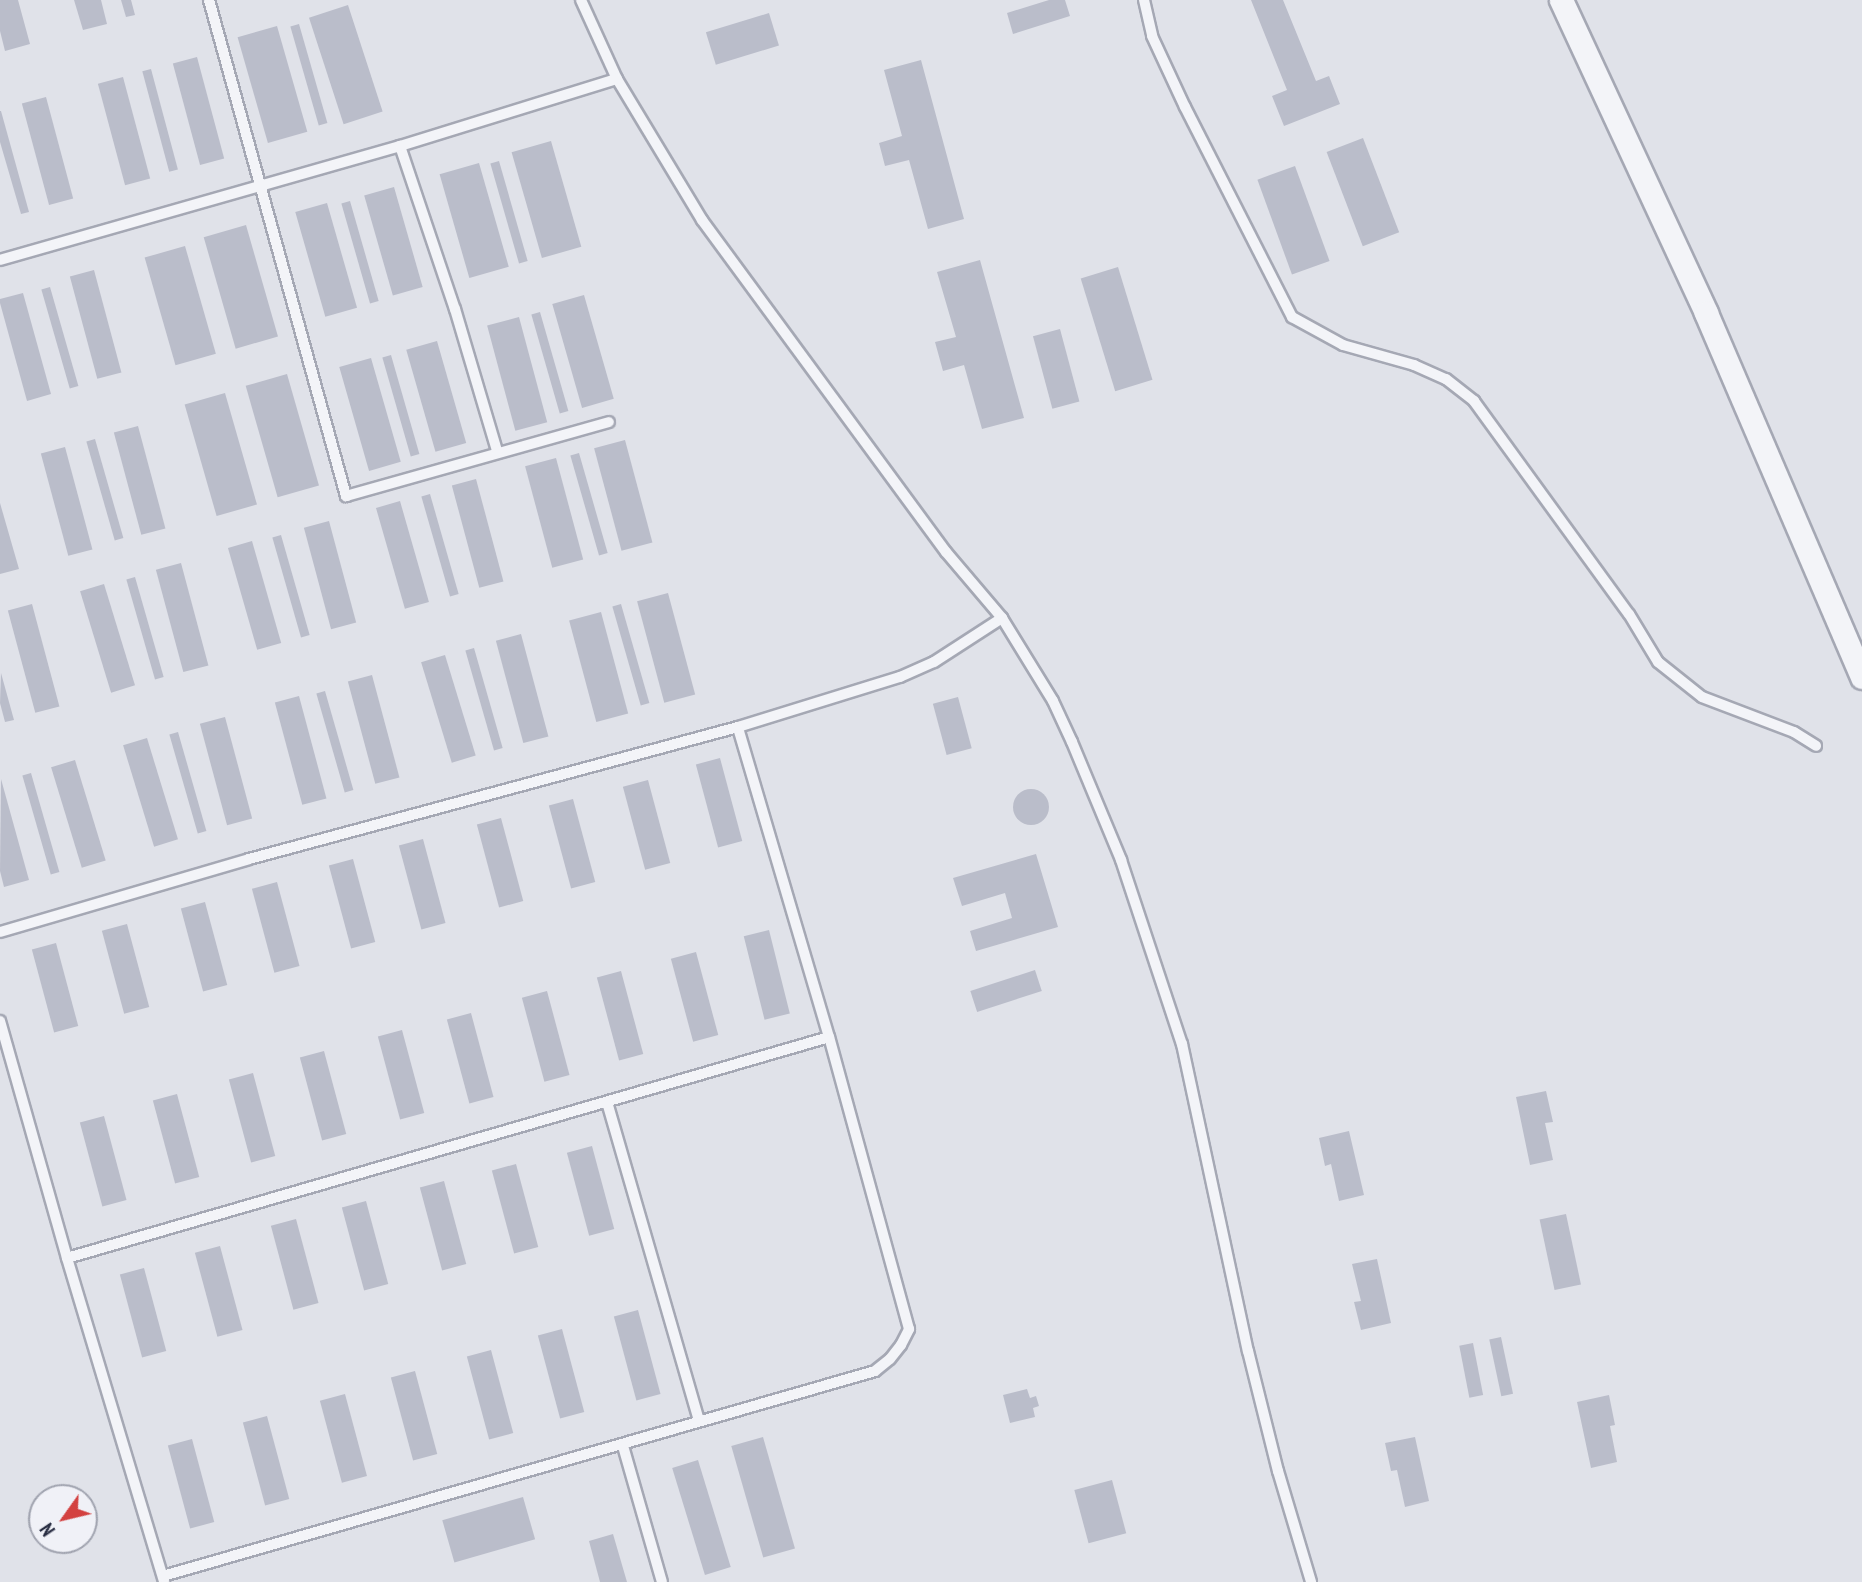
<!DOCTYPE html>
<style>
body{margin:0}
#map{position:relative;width:1862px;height:1582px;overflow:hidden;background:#e0e2e9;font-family:"PT Sans Narrow",sans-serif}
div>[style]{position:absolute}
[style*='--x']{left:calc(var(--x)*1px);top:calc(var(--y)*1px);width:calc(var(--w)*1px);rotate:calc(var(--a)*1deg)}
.building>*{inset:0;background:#babdca;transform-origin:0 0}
.round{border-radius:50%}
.roads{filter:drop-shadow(2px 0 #a5a8b4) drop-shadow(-2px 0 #a5a8b4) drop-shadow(0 2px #a5a8b4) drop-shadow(0 -2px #a5a8b4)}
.service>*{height:10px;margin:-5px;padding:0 5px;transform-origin:5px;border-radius:5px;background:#f3f4f8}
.minor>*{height:23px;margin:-11.5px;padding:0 11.5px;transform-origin:11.5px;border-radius:11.5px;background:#f3f4f8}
span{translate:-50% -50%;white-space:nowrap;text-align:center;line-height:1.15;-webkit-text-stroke:6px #f0f1f7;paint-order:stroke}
.north{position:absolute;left:28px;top:1484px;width:70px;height:70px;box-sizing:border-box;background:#f0f1f7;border:2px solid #a0a3af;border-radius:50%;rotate:236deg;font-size:19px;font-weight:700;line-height:28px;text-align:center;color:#282d42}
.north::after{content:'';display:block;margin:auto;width:24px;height:32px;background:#d34140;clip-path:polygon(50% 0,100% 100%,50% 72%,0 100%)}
</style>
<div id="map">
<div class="building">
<div style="clip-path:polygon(0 0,18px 0,30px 44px,5px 51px,0 31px)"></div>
<div style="clip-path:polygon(74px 0,101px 0,107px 24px,83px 30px)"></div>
<div style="clip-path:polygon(121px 0,131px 0,135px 15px,126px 17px)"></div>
<div style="clip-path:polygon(1049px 0,1065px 0,1070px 16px,1013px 34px,1007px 13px)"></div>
<div style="clip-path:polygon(1251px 0,1283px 0,1316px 81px,1329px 76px,1340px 104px,1284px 126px,1272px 96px,1287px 90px)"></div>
<div style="left:348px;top:5px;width:112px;height:41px;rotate:72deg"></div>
<div style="left:769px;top:13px;width:34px;height:66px;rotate:73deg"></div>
<div style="left:299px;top:24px;width:103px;height:9px;rotate:74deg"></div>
<div style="left:277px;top:26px;width:110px;height:41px;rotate:74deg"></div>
<div style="left:197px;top:57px;width:105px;height:25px;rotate:75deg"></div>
<div style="clip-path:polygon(921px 60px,964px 219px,928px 229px,909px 160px,885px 166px,879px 143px,902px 136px,884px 70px)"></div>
<div style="left:151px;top:69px;width:104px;height:9px;rotate:75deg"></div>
<div style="left:123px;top:77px;width:105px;height:26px;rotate:75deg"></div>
<div style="left:46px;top:97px;width:105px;height:25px;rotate:75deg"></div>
<div style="clip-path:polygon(0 111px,1px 111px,29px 212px,21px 214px,0 142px)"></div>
<div style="left:1363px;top:138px;width:101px;height:39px;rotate:69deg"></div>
<div style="left:551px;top:141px;width:110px;height:41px;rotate:74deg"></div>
<div style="left:499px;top:161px;width:104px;height:9px;rotate:74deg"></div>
<div style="left:479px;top:163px;width:108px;height:41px;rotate:74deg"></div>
<div style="left:1295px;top:166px;width:101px;height:40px;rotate:70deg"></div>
<div style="left:394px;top:187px;width:104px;height:31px;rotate:74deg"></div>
<div style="left:350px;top:201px;width:104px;height:9px;rotate:74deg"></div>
<div style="left:327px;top:203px;width:109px;height:33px;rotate:74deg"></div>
<div style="left:246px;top:225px;width:116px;height:44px;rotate:74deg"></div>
<div style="left:185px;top:246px;width:112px;height:42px;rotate:74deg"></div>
<div style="clip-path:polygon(980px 260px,1024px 418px,982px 429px,964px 365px,943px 371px,935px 342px,956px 337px,937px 272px)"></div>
<div style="left:1118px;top:267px;width:118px;height:39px;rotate:73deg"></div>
<div style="left:94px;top:270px;width:106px;height:25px;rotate:75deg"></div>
<div style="left:50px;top:287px;width:103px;height:9px;rotate:74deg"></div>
<div style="clip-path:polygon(23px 293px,51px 394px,27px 401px,0 303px,0 299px)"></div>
<div style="left:584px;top:295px;width:108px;height:33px;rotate:74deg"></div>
<div style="left:540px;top:312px;width:103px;height:9px;rotate:74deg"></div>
<div style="left:519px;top:317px;width:109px;height:33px;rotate:75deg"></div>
<div style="left:1060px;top:329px;width:75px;height:28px;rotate:75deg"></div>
<div style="left:437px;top:341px;width:106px;height:32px;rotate:74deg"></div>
<div style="left:391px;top:355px;width:103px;height:9px;rotate:74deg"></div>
<div style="left:371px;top:358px;width:108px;height:33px;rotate:74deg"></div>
<div style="left:287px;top:374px;width:116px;height:43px;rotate:74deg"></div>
<div style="left:225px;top:393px;width:116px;height:42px;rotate:74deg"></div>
<div style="left:138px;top:426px;width:106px;height:25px;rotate:75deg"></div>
<div style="left:95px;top:439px;width:103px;height:9px;rotate:74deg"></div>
<div style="left:625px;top:440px;width:106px;height:32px;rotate:75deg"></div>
<div style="left:65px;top:447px;width:106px;height:25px;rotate:75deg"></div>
<div style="left:579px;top:453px;width:104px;height:9px;rotate:74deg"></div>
<div style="left:556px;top:458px;width:105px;height:32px;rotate:75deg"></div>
<div style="left:476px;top:479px;width:106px;height:25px;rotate:75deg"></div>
<div style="left:430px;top:494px;width:104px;height:9px;rotate:74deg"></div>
<div style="left:400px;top:501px;width:105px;height:25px;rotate:74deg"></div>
<div style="clip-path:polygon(0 503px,19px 569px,0 574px)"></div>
<div style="left:329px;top:521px;width:105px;height:26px;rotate:75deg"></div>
<div style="left:281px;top:535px;width:104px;height:9px;rotate:74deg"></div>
<div style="left:252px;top:541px;width:106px;height:25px;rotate:74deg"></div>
<div style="left:181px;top:563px;width:106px;height:26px;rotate:75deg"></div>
<div style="left:135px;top:577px;width:104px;height:9px;rotate:74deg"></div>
<div style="left:104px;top:584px;width:106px;height:25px;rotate:73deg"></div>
<div style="left:668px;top:593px;width:105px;height:32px;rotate:75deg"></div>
<div style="left:32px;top:604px;width:106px;height:25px;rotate:75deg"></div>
<div style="left:621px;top:604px;width:103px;height:9px;rotate:74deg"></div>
<div style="left:601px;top:612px;width:105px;height:33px;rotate:75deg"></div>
<div style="left:521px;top:634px;width:106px;height:26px;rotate:75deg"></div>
<div style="left:474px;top:648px;width:104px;height:9px;rotate:74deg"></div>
<div style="left:445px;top:655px;width:105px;height:25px;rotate:73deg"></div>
<div style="clip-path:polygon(1px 673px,14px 720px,5px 722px,0 703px)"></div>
<div style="left:372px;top:675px;width:106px;height:25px;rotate:75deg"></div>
<div style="left:325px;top:691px;width:103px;height:9px;rotate:74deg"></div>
<div style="left:299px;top:696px;width:106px;height:25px;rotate:75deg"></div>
<div style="left:958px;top:697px;width:53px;height:26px;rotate:75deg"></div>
<div style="left:225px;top:717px;width:105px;height:26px;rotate:75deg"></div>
<div style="left:178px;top:732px;width:103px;height:9px;rotate:74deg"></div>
<div style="left:147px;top:738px;width:106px;height:25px;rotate:73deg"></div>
<div style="left:720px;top:758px;width:86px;height:25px;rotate:75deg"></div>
<div style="left:75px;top:760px;width:105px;height:25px;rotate:73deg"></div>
<div style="left:31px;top:773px;width:103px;height:9px;rotate:74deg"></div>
<div style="clip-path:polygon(1px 779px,29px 880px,4px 887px,0 871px)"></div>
<div style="left:648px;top:780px;width:86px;height:26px;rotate:75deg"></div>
<div class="round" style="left:1013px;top:789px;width:36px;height:36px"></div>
<div style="left:573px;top:799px;width:86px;height:25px;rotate:75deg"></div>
<div style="left:501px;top:818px;width:86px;height:25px;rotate:75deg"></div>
<div style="left:423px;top:839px;width:87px;height:25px;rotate:75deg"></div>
<div style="clip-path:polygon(1036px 854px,1058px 927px,976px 951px,970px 931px,1012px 918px,1005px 893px,962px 906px,953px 878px)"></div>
<div style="left:353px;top:859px;width:86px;height:25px;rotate:75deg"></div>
<div style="left:277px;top:882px;width:87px;height:26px;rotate:75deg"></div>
<div style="left:205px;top:902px;width:86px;height:25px;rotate:75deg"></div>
<div style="left:127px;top:924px;width:86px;height:26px;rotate:75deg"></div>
<div style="left:769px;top:930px;width:86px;height:26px;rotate:76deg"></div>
<div style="left:56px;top:943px;width:86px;height:25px;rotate:75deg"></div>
<div style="left:696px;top:952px;width:86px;height:26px;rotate:75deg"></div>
<div style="left:1035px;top:970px;width:22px;height:68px;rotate:72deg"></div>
<div style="left:621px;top:971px;width:86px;height:25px;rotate:75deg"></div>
<div style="left:547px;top:991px;width:87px;height:26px;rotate:75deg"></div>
<div style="left:471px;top:1013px;width:87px;height:25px;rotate:75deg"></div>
<div style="left:402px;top:1030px;width:86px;height:25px;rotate:75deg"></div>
<div style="left:324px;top:1051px;width:86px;height:25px;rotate:75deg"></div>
<div style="left:253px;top:1073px;width:86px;height:25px;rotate:75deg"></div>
<div style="clip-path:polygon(1546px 1091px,1553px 1122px,1545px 1123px,1553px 1160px,1530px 1165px,1516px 1097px)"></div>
<div style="left:177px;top:1094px;width:86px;height:25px;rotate:75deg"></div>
<div style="left:104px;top:1116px;width:87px;height:25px;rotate:75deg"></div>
<div style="clip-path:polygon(1349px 1131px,1364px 1195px,1339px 1201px,1331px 1164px,1325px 1166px,1319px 1138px)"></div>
<div style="left:592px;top:1146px;width:86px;height:26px;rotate:75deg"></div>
<div style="left:516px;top:1164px;width:86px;height:25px;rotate:75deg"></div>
<div style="left:444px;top:1181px;width:86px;height:25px;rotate:75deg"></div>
<div style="left:366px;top:1201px;width:86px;height:25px;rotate:75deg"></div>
<div style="left:1566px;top:1214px;width:72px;height:27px;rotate:78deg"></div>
<div style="left:296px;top:1219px;width:87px;height:26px;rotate:75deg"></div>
<div style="left:220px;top:1246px;width:87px;height:26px;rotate:75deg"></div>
<div style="clip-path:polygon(1377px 1259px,1391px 1323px,1361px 1330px,1354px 1302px,1361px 1301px,1352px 1264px)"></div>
<div style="left:144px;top:1268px;width:86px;height:25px;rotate:75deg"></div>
<div style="left:638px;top:1310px;width:87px;height:25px;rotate:75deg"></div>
<div style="left:562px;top:1329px;width:86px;height:25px;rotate:75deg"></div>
<div style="left:1501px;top:1337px;width:58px;height:12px;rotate:78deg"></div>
<div style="left:1473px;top:1343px;width:53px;height:14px;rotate:79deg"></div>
<div style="left:491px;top:1350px;width:86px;height:25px;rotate:75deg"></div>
<div style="left:415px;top:1371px;width:86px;height:25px;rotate:75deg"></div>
<div style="clip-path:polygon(1027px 1389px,1030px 1398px,1036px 1396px,1039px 1406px,1033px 1408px,1035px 1417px,1010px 1423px,1003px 1395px)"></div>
<div style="left:345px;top:1394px;width:85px;height:26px;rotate:75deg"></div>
<div style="clip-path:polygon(1609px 1395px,1615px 1425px,1610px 1426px,1617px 1462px,1591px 1468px,1577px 1402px)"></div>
<div style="left:267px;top:1416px;width:86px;height:25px;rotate:75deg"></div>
<div style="left:763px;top:1437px;width:116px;height:33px;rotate:74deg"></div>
<div style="clip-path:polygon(1415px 1437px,1429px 1501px,1405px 1507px,1397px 1470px,1391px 1471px,1385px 1443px)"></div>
<div style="left:192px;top:1439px;width:86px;height:25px;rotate:75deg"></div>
<div style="left:698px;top:1460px;width:112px;height:27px;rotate:73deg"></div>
<div style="left:1112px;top:1480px;width:55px;height:39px;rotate:75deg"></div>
<div style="left:523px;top:1497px;width:44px;height:84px;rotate:74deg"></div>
<div style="clip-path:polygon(613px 1534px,627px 1582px,600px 1582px,589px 1541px)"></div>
</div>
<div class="roads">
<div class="service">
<div style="--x:209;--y:0;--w:515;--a:74.56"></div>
<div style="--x:346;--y:496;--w:273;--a:-15.7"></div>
<div style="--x:581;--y:0;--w:87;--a:65.5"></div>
<div style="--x:617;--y:79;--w:165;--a:58.9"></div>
<div style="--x:702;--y:220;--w:412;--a:53.7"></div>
<div style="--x:946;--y:552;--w:87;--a:49.7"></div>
<div style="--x:1002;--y:618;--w:97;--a:58.4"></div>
<div style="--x:1053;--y:701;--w:45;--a:65.1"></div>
<div style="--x:1072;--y:742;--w:128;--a:67.4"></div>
<div style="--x:1121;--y:860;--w:194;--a:71.7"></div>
<div style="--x:1182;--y:1044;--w:314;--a:77.9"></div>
<div style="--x:1248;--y:1351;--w:124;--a:76"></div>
<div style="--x:1278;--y:1471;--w:116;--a:73.4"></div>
<div style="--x:1144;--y:0;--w:37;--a:77"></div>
<div style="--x:1152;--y:36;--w:78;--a:65.1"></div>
<div style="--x:1185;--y:107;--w:236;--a:63"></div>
<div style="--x:1292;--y:317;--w:58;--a:28.8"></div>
<div style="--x:1343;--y:345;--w:74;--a:15.7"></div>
<div style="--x:1414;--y:365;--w:35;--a:24"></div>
<div style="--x:1446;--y:379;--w:36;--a:38"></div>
<div style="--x:1474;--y:401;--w:263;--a:54"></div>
<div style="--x:1629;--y:614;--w:56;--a:58.9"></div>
<div style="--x:1658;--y:662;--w:56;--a:38.5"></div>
<div style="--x:1702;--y:697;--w:98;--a:20.8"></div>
<div style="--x:1794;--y:732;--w:26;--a:32"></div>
<div style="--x:400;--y:146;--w:172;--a:71.4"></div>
<div style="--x:455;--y:309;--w:148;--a:73.5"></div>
<div style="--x:0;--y:260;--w:416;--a:-15.9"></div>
<div style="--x:400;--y:146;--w:227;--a:-17.2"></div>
<div style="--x:0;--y:932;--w:259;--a:-16.3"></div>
<div style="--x:249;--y:859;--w:507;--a:-15.11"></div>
<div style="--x:738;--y:727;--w:170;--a:-17.2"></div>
<div style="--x:900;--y:677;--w:37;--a:-24"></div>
<div style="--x:934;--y:662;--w:81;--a:-32.9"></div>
<div style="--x:0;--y:1021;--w:246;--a:74.2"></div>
<div style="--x:67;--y:1258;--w:338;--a:73.3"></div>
<div style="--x:607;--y:1102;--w:332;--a:73.9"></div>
<div style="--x:67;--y:1258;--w:793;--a:-16.17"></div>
<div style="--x:623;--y:1446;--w:141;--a:74"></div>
<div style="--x:163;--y:1576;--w:741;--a:-16.06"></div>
<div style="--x:875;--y:1371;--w:19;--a:-39"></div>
<div style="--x:890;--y:1359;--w:18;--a:-52"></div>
<div style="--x:901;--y:1345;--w:18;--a:-63"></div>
<div style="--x:909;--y:1329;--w:303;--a:-105.3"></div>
<div style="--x:829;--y:1037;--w:323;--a:-106.4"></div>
</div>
<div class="minor">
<div style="--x:1561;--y:0;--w:345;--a:65.1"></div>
<div style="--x:1706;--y:313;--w:396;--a:66.8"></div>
</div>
</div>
<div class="north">N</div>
</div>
